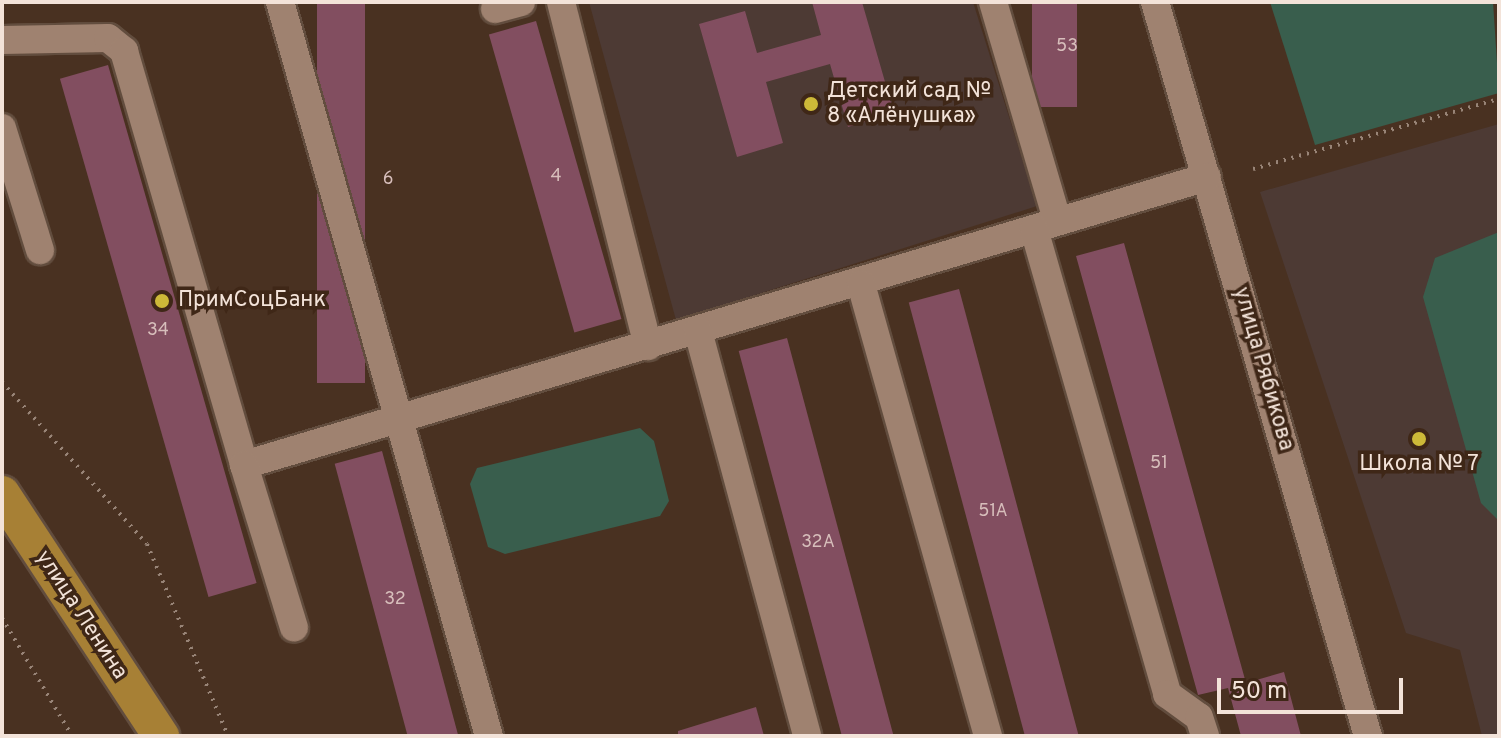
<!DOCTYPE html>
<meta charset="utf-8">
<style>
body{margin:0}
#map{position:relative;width:1501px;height:738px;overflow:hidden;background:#493121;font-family:Overpass,sans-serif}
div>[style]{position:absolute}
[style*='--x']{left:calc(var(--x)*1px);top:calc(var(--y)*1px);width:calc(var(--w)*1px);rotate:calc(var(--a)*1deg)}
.education>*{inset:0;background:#4d3a34}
.green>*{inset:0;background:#395e4d}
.building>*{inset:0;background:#824e60;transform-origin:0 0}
.path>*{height:4px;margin-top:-2px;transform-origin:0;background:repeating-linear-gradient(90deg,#988477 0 2px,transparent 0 8px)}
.roads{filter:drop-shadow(2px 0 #624d3e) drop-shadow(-2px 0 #624d3e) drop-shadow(0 2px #624d3e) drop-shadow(0 -2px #624d3e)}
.minor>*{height:28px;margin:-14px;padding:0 14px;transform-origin:14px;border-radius:14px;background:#9f8270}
.major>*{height:36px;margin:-18px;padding:0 18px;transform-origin:18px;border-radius:18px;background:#a78035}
.dots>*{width:22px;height:22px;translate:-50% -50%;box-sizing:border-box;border:4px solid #3f2717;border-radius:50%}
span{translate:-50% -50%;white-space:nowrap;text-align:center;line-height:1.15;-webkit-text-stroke:7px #3f2717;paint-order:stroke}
.number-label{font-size:18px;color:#d7bebb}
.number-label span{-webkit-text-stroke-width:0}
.poi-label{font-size:22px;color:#f3e3d9}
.left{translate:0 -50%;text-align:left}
.street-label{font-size:22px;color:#f3e3d9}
.frame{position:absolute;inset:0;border:4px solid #f3e3d9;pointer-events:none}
.scale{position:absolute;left:1217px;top:678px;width:186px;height:36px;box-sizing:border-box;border:4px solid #f3e3d9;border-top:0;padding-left:10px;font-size:24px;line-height:28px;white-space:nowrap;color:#f3e3d9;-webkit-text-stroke:6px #3f2717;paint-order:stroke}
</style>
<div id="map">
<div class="education">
<div style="clip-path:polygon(589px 2px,973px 2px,1037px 206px,676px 320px)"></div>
<div style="clip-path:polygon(1499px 124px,1499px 736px,1482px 736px,1460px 650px,1406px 633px,1260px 192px)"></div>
</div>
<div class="green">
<div style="clip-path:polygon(1270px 2px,1493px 2px,1499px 93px,1315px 145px)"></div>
<div style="clip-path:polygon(1499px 232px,1499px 521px,1481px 503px,1423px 297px,1435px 258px)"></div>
<div style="clip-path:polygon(640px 428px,654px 441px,669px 501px,660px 516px,505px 554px,488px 547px,470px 484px,477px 468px)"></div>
</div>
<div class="building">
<div style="left:317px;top:2px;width:48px;height:381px"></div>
<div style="clip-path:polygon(812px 2px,862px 2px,894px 113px,848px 127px,830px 64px,766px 82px,783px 143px,737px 157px,699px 24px,745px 11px,757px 53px,821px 35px)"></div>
<div style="left:1032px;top:2px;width:45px;height:105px"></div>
<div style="left:536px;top:21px;width:310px;height:49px;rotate:74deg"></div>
<div style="left:108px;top:65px;width:539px;height:50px;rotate:74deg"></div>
<div style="clip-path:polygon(1124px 243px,1246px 683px,1284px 672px,1301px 736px,1241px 736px,1228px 688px,1198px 695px,1076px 256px)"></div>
<div style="left:959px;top:289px;width:464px;height:52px;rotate:75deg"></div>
<div style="left:787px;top:338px;width:413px;height:50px;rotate:75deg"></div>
<div style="left:382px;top:451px;width:294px;height:49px;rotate:75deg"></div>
<div style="clip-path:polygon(756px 707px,764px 736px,678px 736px,678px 731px)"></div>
</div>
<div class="path">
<div style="--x:1253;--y:169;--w:256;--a:-15.9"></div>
<div style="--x:2;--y:382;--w:217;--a:48.2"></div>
<div style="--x:147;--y:544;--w:208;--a:67.1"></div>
<div style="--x:2;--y:618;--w:137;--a:59.3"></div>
</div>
<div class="roads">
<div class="minor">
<div style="--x:280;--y:2;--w:763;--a:74.11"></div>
<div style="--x:561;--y:2;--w:355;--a:75.8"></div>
<div style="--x:993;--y:2;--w:227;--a:73.6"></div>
<div style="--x:1155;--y:2;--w:764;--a:73.82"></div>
<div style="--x:495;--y:9;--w:27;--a:-15"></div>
<div style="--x:2;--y:40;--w:106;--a:-1.1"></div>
<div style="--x:108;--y:38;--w:21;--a:39"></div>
<div style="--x:124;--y:51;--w:431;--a:73.8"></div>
<div style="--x:244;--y:465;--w:1005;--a:-16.65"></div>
<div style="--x:2;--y:128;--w:128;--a:72.7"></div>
<div style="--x:1034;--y:229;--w:484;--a:74"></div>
<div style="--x:1167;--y:694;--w:39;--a:36"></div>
<div style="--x:1199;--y:717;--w:20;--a:72"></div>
<div style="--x:861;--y:284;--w:470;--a:74.3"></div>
<div style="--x:698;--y:331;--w:419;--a:74.9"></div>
<div style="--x:244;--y:465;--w:170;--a:72.9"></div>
</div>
<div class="major">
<div style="--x:2;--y:494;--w:290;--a:56.7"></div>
</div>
</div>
<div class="dots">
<div style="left:811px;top:104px;background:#cdb938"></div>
<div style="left:162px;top:301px;background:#cdb938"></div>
<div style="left:1419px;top:439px;background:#cdb938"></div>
</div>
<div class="number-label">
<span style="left:1067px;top:47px">53</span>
<span style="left:556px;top:177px">4</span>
<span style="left:388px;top:180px">6</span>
<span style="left:158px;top:331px">34</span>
<span style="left:1159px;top:464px">51</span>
<span style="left:993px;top:512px">51А</span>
<span style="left:818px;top:543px">32А</span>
<span style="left:395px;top:600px">32</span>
</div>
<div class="poi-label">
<span class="left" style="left:827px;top:104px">Детский сад №<br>8 «Алёнушка»</span>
<span class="left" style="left:178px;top:301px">ПримСоцБанк</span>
<span style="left:1419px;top:465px">Школа № 7</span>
</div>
<div class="street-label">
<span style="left:1263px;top:369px;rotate:74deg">улица Рябикова</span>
<span style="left:81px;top:615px;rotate:57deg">улица Ленина</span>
</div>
<div class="frame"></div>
<div class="scale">50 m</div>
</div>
